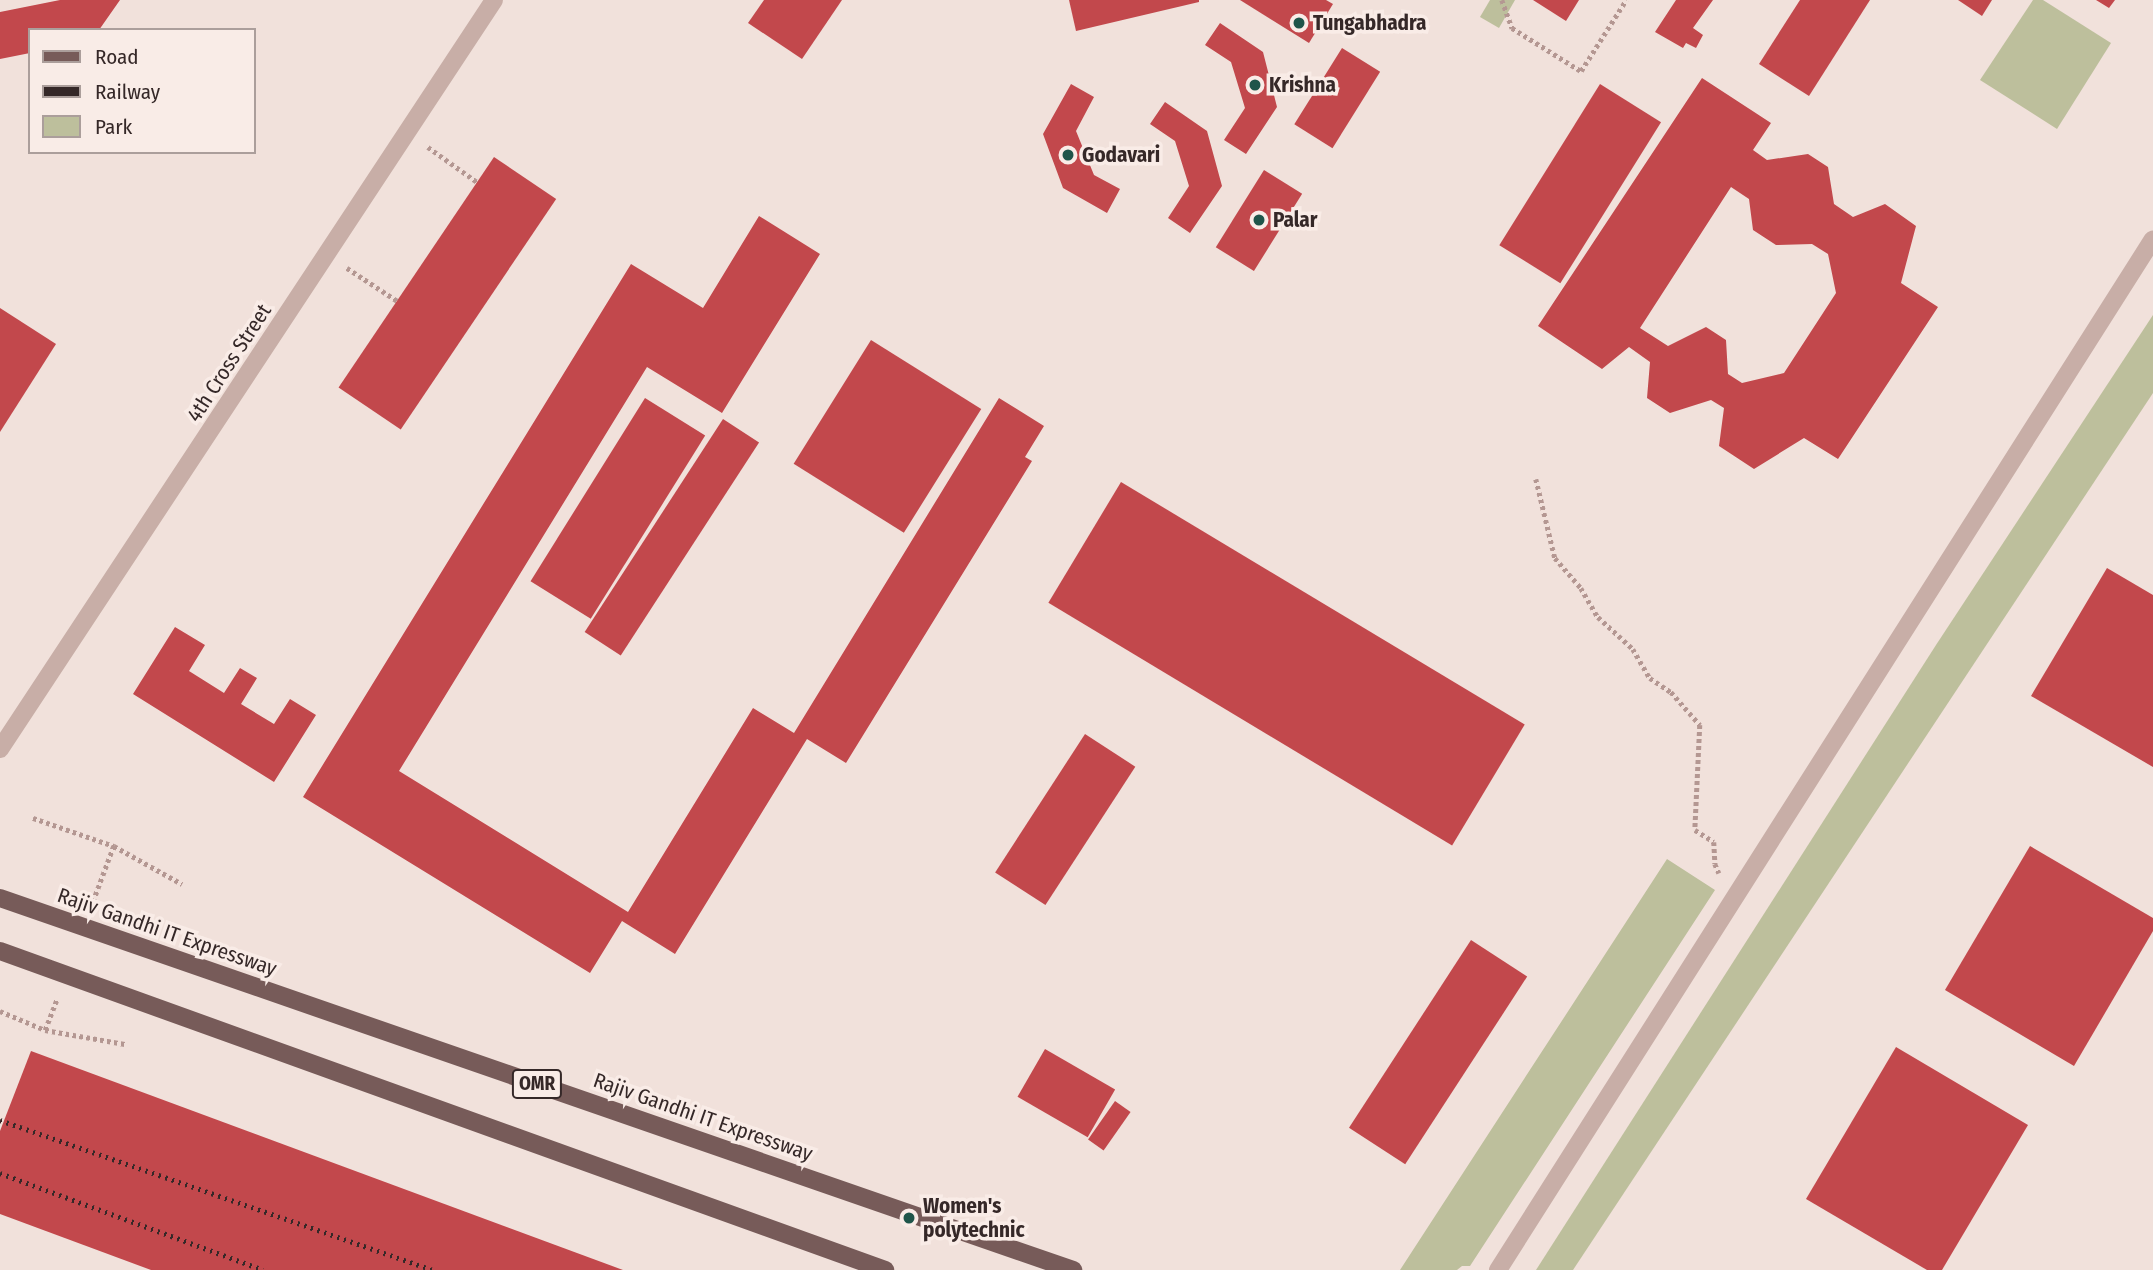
<!DOCTYPE html>
<style>
body{margin:0}
#map{position:relative;width:2153px;height:1270px;overflow:hidden;background:#f1e1db;font-family:"Fira Sans Condensed",sans-serif}
div>[style]{position:absolute}
[style*='--x']{left:calc(var(--x)*1px);top:calc(var(--y)*1px);width:calc(var(--w)*1px);rotate:calc(var(--a)*1deg)}
.green>*{inset:0;background:#bdbf9c}
.building>*{inset:0;background:#c2484c;transform-origin:0 0}
.path>*{height:4.5px;margin-top:-2.25px;transform-origin:0;background:repeating-linear-gradient(90deg,#b49792 0 3.5px,transparent 0 7px)}
.minor>*{height:18px;margin:-9px;padding:0 9px;transform-origin:9px;border-radius:9px;background:#c8aea7}
.major>*{height:18px;margin:-9px;padding:0 9px;transform-origin:9px;border-radius:9px;background:#775b59}
.rail>*{height:5px;margin-top:-2.5px;transform-origin:0;background:repeating-linear-gradient(90deg,#352828 0 2px,transparent 0 7px)}
.dots>*{width:19px;height:19px;translate:-50% -50%;box-sizing:border-box;border:4px solid #f9ece7;border-radius:50%}
span{translate:-50% -50%;white-space:nowrap;text-align:center;line-height:1.15;-webkit-text-stroke:7px #f9ece7;paint-order:stroke}
.shield-label span{padding:2px 5px;background:#f9ece7;border:2px solid;border-radius:5px;-webkit-text-stroke-width:0}
.shield-label{font-size:19px;color:#352828;font-weight:700}
.poi-label{font-size:21px;color:#352828;font-weight:700}
.left{translate:0 -50%;text-align:left}
.street-label{font-size:21px;color:#352828}
.legend{position:absolute;left:28px;top:28px;width:228px;height:126px;box-sizing:border-box;background:#f9ece7;border:2px solid #ab9e9b;margin:0;padding:9px 12px;list-style:none;font-size:21px;color:#352828}
.legend li{display:flex;align-items:center;gap:14px;height:35px}
.legend b{width:35px;border:2px solid #ab9e9b}
</style>
<div id="map">
<div class="green">
<div style="clip-path:polygon(1490px 0,1515px 0,1499px 28px,1480px 17px)"></div>
<div style="clip-path:polygon(2033px 0,2043px 0,2111px 43px,2057px 129px,1980px 80px)"></div>
<div style="clip-path:polygon(2153px 315px,2153px 393px,1573px 1270px,1536px 1270px,1936px 645px)"></div>
<div style="clip-path:polygon(1667px 859px,1715px 890px,1470px 1266px,1462px 1266px,1457px 1270px,1400px 1270px)"></div>
</div>
<div class="building">
<div style="clip-path:polygon(60px 0,120px 0,99px 30px,30px 30px,30px 53px,0 59px,0 12px)"></div>
<div style="clip-path:polygon(764px 0,842px 0,802px 59px,748px 23px)"></div>
<div style="clip-path:polygon(1069px 0,1199px 0,1199px 2px,1076px 31px)"></div>
<div style="clip-path:polygon(1240px 0,1326px 0,1333px 4px,1309px 43px)"></div>
<div style="clip-path:polygon(1533px 0,1579px 0,1566px 21px)"></div>
<div style="clip-path:polygon(1676px 0,1713px 0,1693px 28px,1703px 35px,1696px 48px,1686px 43px,1683px 48px,1655px 32px)"></div>
<div style="clip-path:polygon(1800px 0,1870px 0,1809px 96px,1759px 64px)"></div>
<div style="clip-path:polygon(1958px 0,1992px 0,1982px 16px)"></div>
<div style="clip-path:polygon(2096px 0,2115px 0,2109px 8px)"></div>
<div style="clip-path:polygon(1220px 23px,1263px 52px,1277px 107px,1246px 154px,1224px 140px,1245px 108px,1231px 62px,1205px 45px)"></div>
<div style="left:1342px;top:48px;width:45px;height:90px;rotate:32deg"></div>
<div style="clip-path:polygon(evenodd,1702px 78px,1771px 123px,1753px 150px,1767px 160px,1808px 154px,1828px 167px,1834px 204px,1853px 217px,1885px 204px,1916px 226px,1901px 283px,1938px 307px,1838px 459px,1804px 438px,1754px 469px,1719px 446px,1724px 408px,1711px 400px,1670px 413px,1647px 398px,1650px 362px,1629px 347px,1602px 369px,1538px 326px,1702px 78px,1731px 187px,1749px 199px,1753px 230px,1776px 245px,1812px 244px,1828px 254px,1836px 293px,1784px 373px,1742px 383px,1728px 374px,1726px 340px,1706px 327px,1668px 346px,1640px 328px,1731px 187px)"></div>
<div style="clip-path:polygon(1071px 84px,1094px 97px,1076px 131px,1094px 175px,1120px 189px,1107px 213px,1063px 188px,1043px 134px)"></div>
<div style="left:1600px;top:84px;width:72px;height:190px;rotate:32deg"></div>
<div style="clip-path:polygon(1165px 102px,1207px 131px,1222px 186px,1190px 233px,1168px 218px,1189px 186px,1175px 141px,1150px 124px)"></div>
<div style="left:494px;top:157px;width:75px;height:278px;rotate:34deg"></div>
<div style="left:1264px;top:170px;width:45px;height:91px;rotate:32deg"></div>
<div style="clip-path:polygon(759px 216px,820px 254px,722px 413px,647px 367px,399px 771px,628px 912px,753px 708px,794px 733px,999px 398px,1044px 426px,1025px 457px,1032px 461px,846px 763px,807px 739px,675px 954px,622px 921px,590px 973px,303px 797px,631px 264px,703px 308px)"></div>
<div style="clip-path:polygon(0 308px,56px 344px,0 432px)"></div>
<div style="left:871px;top:340px;width:130px;height:146px;rotate:32deg"></div>
<div style="left:645px;top:398px;width:71px;height:216px;rotate:32deg"></div>
<div style="left:723px;top:419px;width:43px;height:254px;rotate:33deg"></div>
<div style="left:1121px;top:482px;width:471px;height:141px;rotate:31deg"></div>
<div style="clip-path:polygon(2107px 568px,2153px 595px,2153px 767px,2031px 696px)"></div>
<div style="clip-path:polygon(175px 627px,205px 645px,189px 671px,224px 693px,240px 668px,257px 678px,241px 704px,274px 724px,290px 699px,316px 715px,274px 782px,133px 694px)"></div>
<div style="left:1085px;top:734px;width:60px;height:165px;rotate:33deg"></div>
<div style="clip-path:polygon(2030px 846px,2153px 918px,2153px 931px,2074px 1066px,1945px 990px)"></div>
<div style="left:1471px;top:940px;width:67px;height:224px;rotate:33deg"></div>
<div style="clip-path:polygon(1896px 1047px,2028px 1125px,1942px 1270px,1927px 1270px,1806px 1199px)"></div>
<div style="left:1045px;top:1049px;width:81px;height:55px;rotate:30deg"></div>
<div style="clip-path:polygon(31px 1051px,623px 1270px,151px 1270px,0 1214px,0 1131px)"></div>
<div style="left:1115px;top:1101px;width:19px;height:47px;rotate:35deg"></div>
</div>
<div class="path">
<div style="--x:1502;--y:0;--w:30;--a:70"></div>
<div style="--x:1512;--y:28;--w:81;--a:31.9"></div>
<div style="--x:1581;--y:71;--w:84;--a:-57.6"></div>
<div style="--x:428;--y:147;--w:60;--a:35.5"></div>
<div style="--x:347;--y:268;--w:62;--a:33.2"></div>
<div style="--x:1536;--y:479;--w:81;--a:76.5"></div>
<div style="--x:1555;--y:558;--w:40;--a:49"></div>
<div style="--x:1581;--y:588;--w:34;--a:60"></div>
<div style="--x:1598;--y:617;--w:47;--a:42.4"></div>
<div style="--x:1633;--y:649;--w:34;--a:60"></div>
<div style="--x:1650;--y:678;--w:25;--a:34"></div>
<div style="--x:1671;--y:692;--w:44;--a:48.7"></div>
<div style="--x:1700;--y:725;--w:105;--a:92.7"></div>
<div style="--x:1695;--y:830;--w:22;--a:32"></div>
<div style="--x:1714;--y:842;--w:22;--a:87"></div>
<div style="--x:1715;--y:864;--w:10;--a:66"></div>
<div style="--x:33;--y:818;--w:86;--a:19.1"></div>
<div style="--x:114;--y:846;--w:63;--a:110.4"></div>
<div style="--x:114;--y:846;--w:78;--a:29.2"></div>
<div style="--x:0;--y:1011;--w:49;--a:22.9"></div>
<div style="--x:45;--y:1030;--w:33;--a:-69"></div>
<div style="--x:45;--y:1030;--w:81;--a:9.9"></div>
</div>
<div class="minor">
<div style="--x:0;--y:749;--w:897;--a:-56.59"></div>
<div style="--x:1498;--y:1270;--w:1221;--a:-57.57"></div>
</div>
<div class="major">
<div style="--x:0;--y:898;--w:1136;--a:19.12"></div>
<div style="--x:0;--y:951;--w:941;--a:19.82"></div>
</div>
<div class="rail">
<div style="--x:0;--y:1120;--w:457;--a:19.1"></div>
<div style="--x:0;--y:1173;--w:280;--a:20.2"></div>
</div>
<div class="dots">
<div style="left:1299px;top:23px;background:#1f554a"></div>
<div style="left:1255px;top:85px;background:#1f554a"></div>
<div style="left:1068px;top:155px;background:#1f554a"></div>
<div style="left:1259px;top:220px;background:#1f554a"></div>
<div style="left:909px;top:1218px;background:#1f554a"></div>
</div>
<div class="shield-label">
<span style="left:537px;top:1084px">OMR</span>
</div>
<div class="poi-label">
<span class="left" style="left:1313px;top:23px">Tungabhadra</span>
<span class="left" style="left:1269px;top:85px">Krishna</span>
<span class="left" style="left:1082px;top:155px">Godavari</span>
<span class="left" style="left:1273px;top:220px">Palar</span>
<span class="left" style="left:923px;top:1218px">Women's<br>polytechnic</span>
</div>
<div class="street-label">
<span style="left:229px;top:363px;rotate:-57deg">4th Cross Street</span>
<span style="left:167px;top:932px;rotate:19deg">Rajiv Gandhi IT Expressway</span>
<span style="left:703px;top:1117px;rotate:19deg">Rajiv Gandhi IT Expressway</span>
</div>
<ul class="legend">
<li><b style="height:9px;background:#775b59"></b>Road</li>
<li><b style="height:9px;background:#352828"></b>Railway</li>
<li><b style="height:19px;background:#bdbf9c"></b>Park</li>
</ul>
</div>
